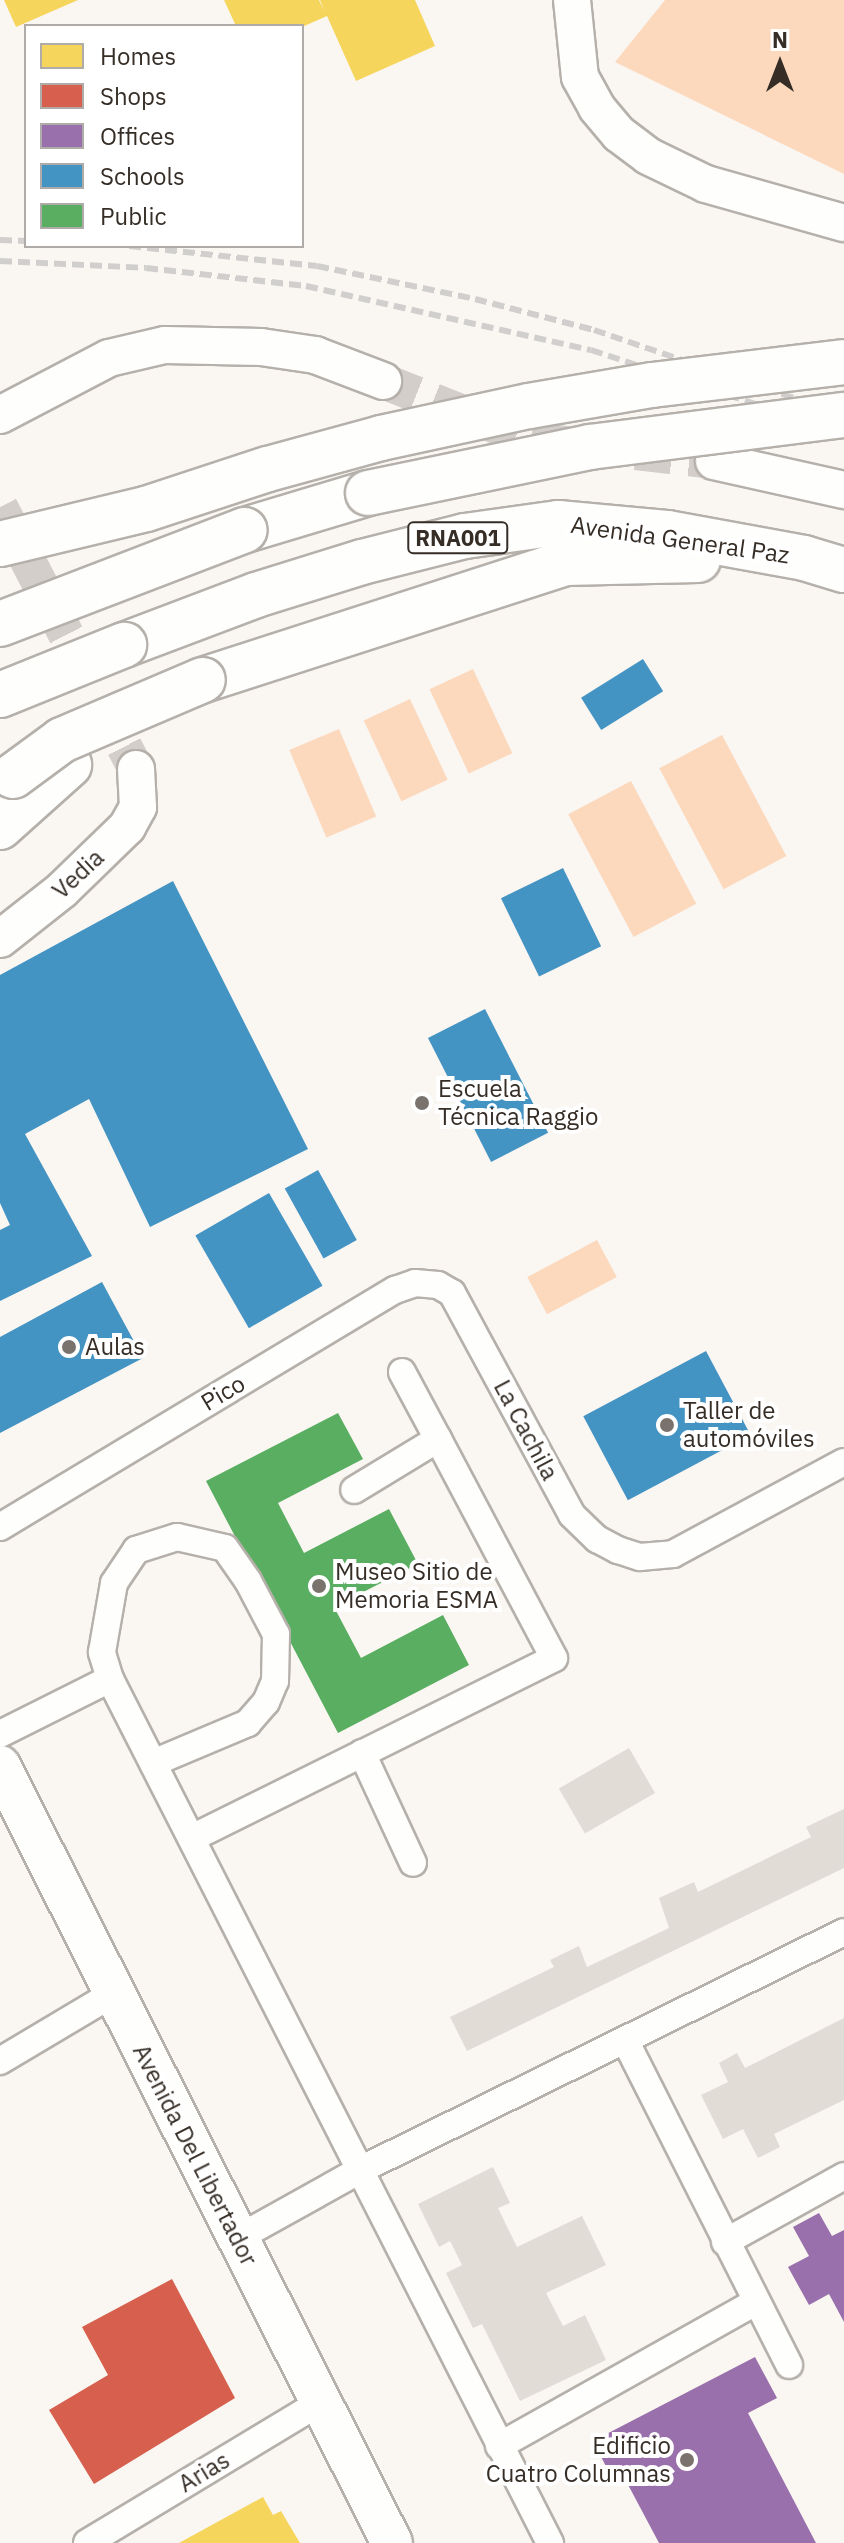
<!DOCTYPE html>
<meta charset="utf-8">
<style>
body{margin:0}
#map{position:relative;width:844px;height:2543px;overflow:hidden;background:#faf6f2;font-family:"IBM Plex Sans",sans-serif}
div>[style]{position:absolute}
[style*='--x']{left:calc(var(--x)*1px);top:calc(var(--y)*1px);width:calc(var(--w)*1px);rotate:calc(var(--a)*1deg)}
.green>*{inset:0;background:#fcd9bd;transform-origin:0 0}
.homes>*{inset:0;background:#f6d55c}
.shops>*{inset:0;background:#d6604d}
.offices>*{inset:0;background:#9970ab}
.schools>*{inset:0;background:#4393c3;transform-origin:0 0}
.public>*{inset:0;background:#5aae61}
.building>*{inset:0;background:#e2dcd6;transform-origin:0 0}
.secondary-tunnel>*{height:36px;margin-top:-18px;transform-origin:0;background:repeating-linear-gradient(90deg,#d3cec9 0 36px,transparent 0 54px)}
.roads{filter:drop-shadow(2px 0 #b5b0aa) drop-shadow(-2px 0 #b5b0aa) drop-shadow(0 2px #b5b0aa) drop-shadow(0 -2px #b5b0aa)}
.street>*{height:26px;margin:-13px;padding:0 13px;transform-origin:13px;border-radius:13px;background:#fefefd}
.secondary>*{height:36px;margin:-18px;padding:0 18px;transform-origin:18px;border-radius:18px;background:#fefefd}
.primary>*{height:40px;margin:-20px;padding:0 20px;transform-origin:20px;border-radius:20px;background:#fefefd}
.highway>*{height:44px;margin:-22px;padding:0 22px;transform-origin:22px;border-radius:22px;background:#fefefd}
.rail>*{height:6px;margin-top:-3px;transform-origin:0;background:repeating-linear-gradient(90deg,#d0cfcd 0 12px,transparent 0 18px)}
.bridges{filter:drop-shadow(2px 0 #b5b0aa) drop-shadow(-2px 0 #b5b0aa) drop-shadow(0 2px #b5b0aa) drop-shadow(0 -2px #b5b0aa)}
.highway-bridge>*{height:44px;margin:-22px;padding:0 22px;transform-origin:22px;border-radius:22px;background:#fefefd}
.dots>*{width:22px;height:22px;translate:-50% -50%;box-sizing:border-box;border:4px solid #fff;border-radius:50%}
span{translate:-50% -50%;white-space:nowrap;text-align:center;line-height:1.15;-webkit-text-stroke:8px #fff;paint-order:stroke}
.shield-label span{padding:2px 6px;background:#fff;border:2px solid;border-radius:6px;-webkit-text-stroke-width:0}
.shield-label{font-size:22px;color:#352d26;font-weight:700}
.street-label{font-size:24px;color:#352d26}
.poi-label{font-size:24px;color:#352d26}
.left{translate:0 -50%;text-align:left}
.right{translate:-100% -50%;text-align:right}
.legend{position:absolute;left:24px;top:24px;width:280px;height:224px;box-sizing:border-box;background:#fff;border:2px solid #aeaba8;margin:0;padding:10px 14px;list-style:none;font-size:24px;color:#352d26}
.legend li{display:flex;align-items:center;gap:16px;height:40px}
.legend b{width:40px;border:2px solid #aeaba8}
.north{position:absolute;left:740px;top:24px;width:80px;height:80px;-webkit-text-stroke:6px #fff;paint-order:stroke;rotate:0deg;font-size:22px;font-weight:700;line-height:32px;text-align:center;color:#352d26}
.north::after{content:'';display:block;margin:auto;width:28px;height:36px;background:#352d26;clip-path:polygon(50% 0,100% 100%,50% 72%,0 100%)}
</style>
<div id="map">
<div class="green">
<div style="clip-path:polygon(665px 0,844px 0,844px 174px,615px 62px)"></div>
<div style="left:473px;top:669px;width:93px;height:48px;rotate:65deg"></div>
<div style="left:410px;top:699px;width:89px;height:51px;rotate:65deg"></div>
<div style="left:339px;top:729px;width:95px;height:54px;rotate:67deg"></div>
<div style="left:722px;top:735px;width:137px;height:71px;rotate:62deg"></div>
<div style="left:631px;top:781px;width:139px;height:71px;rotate:62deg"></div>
<div style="left:597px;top:1240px;width:42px;height:79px;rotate:62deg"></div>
</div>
<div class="homes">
<div style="clip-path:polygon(4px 0,78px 0,16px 27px)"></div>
<div style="clip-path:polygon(224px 0,319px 0,324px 11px,320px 0,415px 0,435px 46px,356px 81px,327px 16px,302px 27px,236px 26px)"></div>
<div style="clip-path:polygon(263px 2497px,273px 2515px,281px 2511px,300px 2543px,179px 2543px)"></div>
</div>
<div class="shops">
<div style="clip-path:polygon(172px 2279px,235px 2398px,94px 2484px,49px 2410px,108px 2375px,82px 2327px)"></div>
</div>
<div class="offices">
<div style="clip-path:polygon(819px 2213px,832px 2236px,844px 2230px,844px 2322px,829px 2294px,809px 2305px,788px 2267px,809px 2256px,793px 2227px)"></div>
<div style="clip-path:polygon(755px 2357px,777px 2398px,748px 2413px,816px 2543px,659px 2543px,625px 2479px,615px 2484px,593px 2441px)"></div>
</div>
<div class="schools">
<div style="left:643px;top:659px;width:38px;height:73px;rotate:58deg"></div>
<div style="left:563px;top:868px;width:87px;height:69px;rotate:64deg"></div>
<div style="clip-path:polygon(173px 881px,308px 1149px,150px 1227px,89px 1099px,25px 1134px,92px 1256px,0 1301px,0 1230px,10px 1225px,0 1203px,0 975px)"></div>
<div style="left:485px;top:1009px;width:139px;height:64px;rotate:63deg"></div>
<div style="left:318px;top:1170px;width:80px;height:38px;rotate:61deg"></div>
<div style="left:269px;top:1193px;width:107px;height:85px;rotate:60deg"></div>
<div style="clip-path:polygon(102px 1282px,143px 1358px,0 1433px,0 1337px)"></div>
<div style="left:706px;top:1351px;width:95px;height:139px;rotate:62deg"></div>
</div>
<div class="public">
<div style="clip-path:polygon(338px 1413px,363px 1459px,278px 1503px,304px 1553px,389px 1509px,418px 1564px,334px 1607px,361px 1658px,443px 1615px,469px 1665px,338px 1733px,206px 1481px)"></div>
</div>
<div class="building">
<div style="left:629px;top:1748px;width:52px;height:81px;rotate:60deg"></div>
<div style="clip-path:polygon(844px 1809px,844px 1868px,467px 2051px,450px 2017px,554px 1967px,550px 1960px,579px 1946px,587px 1967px,669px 1928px,659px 1898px,694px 1882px,698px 1892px,811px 1837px,806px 1827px)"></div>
<div style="clip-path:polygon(844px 2018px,844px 2100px,774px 2134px,780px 2147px,758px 2158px,743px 2129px,723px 2139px,701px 2095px,728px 2082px,719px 2063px,737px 2053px,745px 2068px)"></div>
<div style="clip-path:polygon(493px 2167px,510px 2203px,498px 2208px,517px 2247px,582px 2216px,606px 2265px,546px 2293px,563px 2326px,585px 2315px,606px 2360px,520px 2401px,482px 2324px,473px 2328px,446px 2273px,462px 2265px,450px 2241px,439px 2247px,418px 2204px)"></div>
</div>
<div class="secondary-tunnel">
<div style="--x:383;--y:381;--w:159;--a:21.7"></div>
<div style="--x:531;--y:440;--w:43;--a:6.6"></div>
<div style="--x:636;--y:452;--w:79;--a:6.6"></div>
<div style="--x:0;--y:507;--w:295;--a:62.6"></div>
</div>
<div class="roads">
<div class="street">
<div style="--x:402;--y:1372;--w:76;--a:61.8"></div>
<div style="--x:0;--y:1527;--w:461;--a:-31"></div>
<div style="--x:395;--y:1290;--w:21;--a:-19"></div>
<div style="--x:415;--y:1283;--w:23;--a:5"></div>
<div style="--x:438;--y:1285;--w:16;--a:30"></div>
<div style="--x:452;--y:1293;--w:252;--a:61.6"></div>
<div style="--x:572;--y:1515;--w:35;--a:44"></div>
<div style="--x:597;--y:1539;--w:24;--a:28"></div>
<div style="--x:618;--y:1550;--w:23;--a:18"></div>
<div style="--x:640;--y:1557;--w:33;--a:-5"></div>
<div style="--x:673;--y:1554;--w:194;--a:-28.3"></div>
<div style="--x:110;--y:1679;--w:28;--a:-107"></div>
<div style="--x:102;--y:1652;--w:70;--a:-80.1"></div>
<div style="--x:114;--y:1583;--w:40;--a:-56"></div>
<div style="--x:136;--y:1550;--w:43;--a:-17.6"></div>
<div style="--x:177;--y:1537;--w:49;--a:12.9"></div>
<div style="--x:225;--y:1548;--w:40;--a:55.1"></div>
<div style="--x:248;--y:1581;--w:60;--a:62.2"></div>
<div style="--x:276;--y:1634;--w:47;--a:91.2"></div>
<div style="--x:275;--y:1681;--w:23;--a:113"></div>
<div style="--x:266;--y:1702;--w:28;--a:131"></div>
<div style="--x:248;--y:1723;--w:103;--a:157.2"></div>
<div style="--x:0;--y:1734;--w:123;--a:-26.6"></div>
<div style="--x:110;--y:1679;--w:970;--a:63.01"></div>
<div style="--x:362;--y:1753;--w:121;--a:65.1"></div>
<div style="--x:192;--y:1838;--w:404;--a:-26.4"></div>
<div style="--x:554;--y:1658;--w:248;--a:-117.9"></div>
<div style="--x:438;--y:1439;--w:98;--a:148.7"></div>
<div style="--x:625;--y:2040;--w:364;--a:63.2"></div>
<div style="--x:0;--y:2061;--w:133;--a:-30.8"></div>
<div style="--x:238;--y:2238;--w:140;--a:-29.1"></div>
<div style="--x:360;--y:2170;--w:539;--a:-26.18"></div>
<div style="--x:725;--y:2242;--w:136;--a:-29"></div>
<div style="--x:499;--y:2446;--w:295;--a:-29.3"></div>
<div style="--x:87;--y:2543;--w:273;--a:-31.1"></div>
</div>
<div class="secondary">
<div style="--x:572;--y:0;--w:77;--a:84.1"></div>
<div style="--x:580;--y:77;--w:35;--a:61"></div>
<div style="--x:597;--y:108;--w:34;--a:50"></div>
<div style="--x:619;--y:134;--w:36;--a:37"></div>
<div style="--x:648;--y:156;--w:64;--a:25.8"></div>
<div style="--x:706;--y:184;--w:143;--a:15.8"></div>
<div style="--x:0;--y:415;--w:123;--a:-27.6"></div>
<div style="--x:109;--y:358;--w:57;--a:-13.1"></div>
<div style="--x:165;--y:345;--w:96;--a:1.2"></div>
<div style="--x:261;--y:347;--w:55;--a:8.4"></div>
<div style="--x:315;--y:355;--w:73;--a:20.9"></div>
<div style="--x:714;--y:461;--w:133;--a:12.6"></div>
<div style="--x:0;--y:939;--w:79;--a:-38.3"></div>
<div style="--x:62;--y:890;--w:91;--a:-44.1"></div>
<div style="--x:127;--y:827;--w:23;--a:-61"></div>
<div style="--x:138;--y:807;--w:38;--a:-93"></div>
</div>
<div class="primary">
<div style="--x:0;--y:1766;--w:870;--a:63.23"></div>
</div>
<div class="highway">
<div style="--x:245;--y:530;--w:128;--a:-16.7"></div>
<div style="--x:124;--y:645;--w:141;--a:-20.7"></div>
<div style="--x:256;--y:595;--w:111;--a:-17.3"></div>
<div style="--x:362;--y:562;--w:106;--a:-14.2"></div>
<div style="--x:465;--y:536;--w:94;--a:-8"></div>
<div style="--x:558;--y:523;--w:109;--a:5.2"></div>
<div style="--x:667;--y:533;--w:139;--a:10.3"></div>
<div style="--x:804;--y:558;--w:42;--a:16.7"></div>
<div style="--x:203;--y:680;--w:380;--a:-17.9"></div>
<div style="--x:565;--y:563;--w:133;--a:-1.3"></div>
<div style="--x:0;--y:827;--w:93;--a:-41.9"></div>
</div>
</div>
<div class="rail">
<div style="--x:0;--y:240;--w:26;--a:2"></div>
<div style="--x:129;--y:246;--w:189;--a:6.1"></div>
<div style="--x:317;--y:266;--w:161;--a:11.8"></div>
<div style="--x:475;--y:299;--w:123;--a:14.6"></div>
<div style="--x:594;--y:330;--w:264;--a:18.8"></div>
<div style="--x:0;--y:261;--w:146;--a:2.7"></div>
<div style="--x:146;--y:268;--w:161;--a:6.4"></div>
<div style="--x:306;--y:286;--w:292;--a:12.7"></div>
<div style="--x:591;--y:350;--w:266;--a:18.2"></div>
</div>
<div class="bridges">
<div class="highway-bridge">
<div style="--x:368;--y:493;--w:227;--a:-11.7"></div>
<div style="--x:590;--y:447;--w:256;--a:-7.2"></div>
<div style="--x:0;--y:544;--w:150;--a:-13.5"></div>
<div style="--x:146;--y:509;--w:128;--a:-18.2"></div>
<div style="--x:268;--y:469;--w:117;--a:-15.3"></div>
<div style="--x:381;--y:438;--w:151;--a:-12.2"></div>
<div style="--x:529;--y:406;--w:125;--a:-9.7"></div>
<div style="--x:652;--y:385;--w:193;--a:-6.8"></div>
<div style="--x:0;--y:624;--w:262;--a:-21"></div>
<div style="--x:0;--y:695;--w:134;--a:-22"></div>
<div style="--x:13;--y:776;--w:61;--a:-36.3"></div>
<div style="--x:62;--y:740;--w:153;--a:-23.1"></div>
</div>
</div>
<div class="dots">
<div style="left:422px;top:1103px;background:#7a736d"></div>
<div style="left:69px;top:1347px;background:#7a736d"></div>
<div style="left:667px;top:1425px;background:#7a736d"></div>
<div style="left:319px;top:1586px;background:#7a736d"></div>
<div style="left:687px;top:2460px;background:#7a736d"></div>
</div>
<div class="shield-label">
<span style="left:458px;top:538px">RNA001</span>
</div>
<div class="street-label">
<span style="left:680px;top:540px;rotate:8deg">Avenida General Paz</span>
<span style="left:78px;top:874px;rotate:-43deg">Vedia</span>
<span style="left:223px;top:1393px;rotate:-31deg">Pico</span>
<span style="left:526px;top:1430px;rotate:62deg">La Cachila</span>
<span style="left:195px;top:2155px;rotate:63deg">Avenida Del Libertador</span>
<span style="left:204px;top:2472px;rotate:-31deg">Arias</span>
</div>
<div class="poi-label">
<span class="left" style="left:438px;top:1103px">Escuela<br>Técnica Raggio</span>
<span class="left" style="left:85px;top:1347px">Aulas</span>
<span class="left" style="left:683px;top:1425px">Taller de<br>automóviles</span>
<span class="left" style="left:335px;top:1586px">Museo Sitio de<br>Memoria ESMA</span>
<span class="right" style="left:671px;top:2460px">Edificio<br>Cuatro Columnas</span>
</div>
<ul class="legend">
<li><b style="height:22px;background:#f6d55c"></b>Homes</li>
<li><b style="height:22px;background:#d6604d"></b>Shops</li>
<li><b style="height:22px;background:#9970ab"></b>Offices</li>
<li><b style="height:22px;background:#4393c3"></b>Schools</li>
<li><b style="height:22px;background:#5aae61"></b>Public</li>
</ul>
<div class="north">N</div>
</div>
